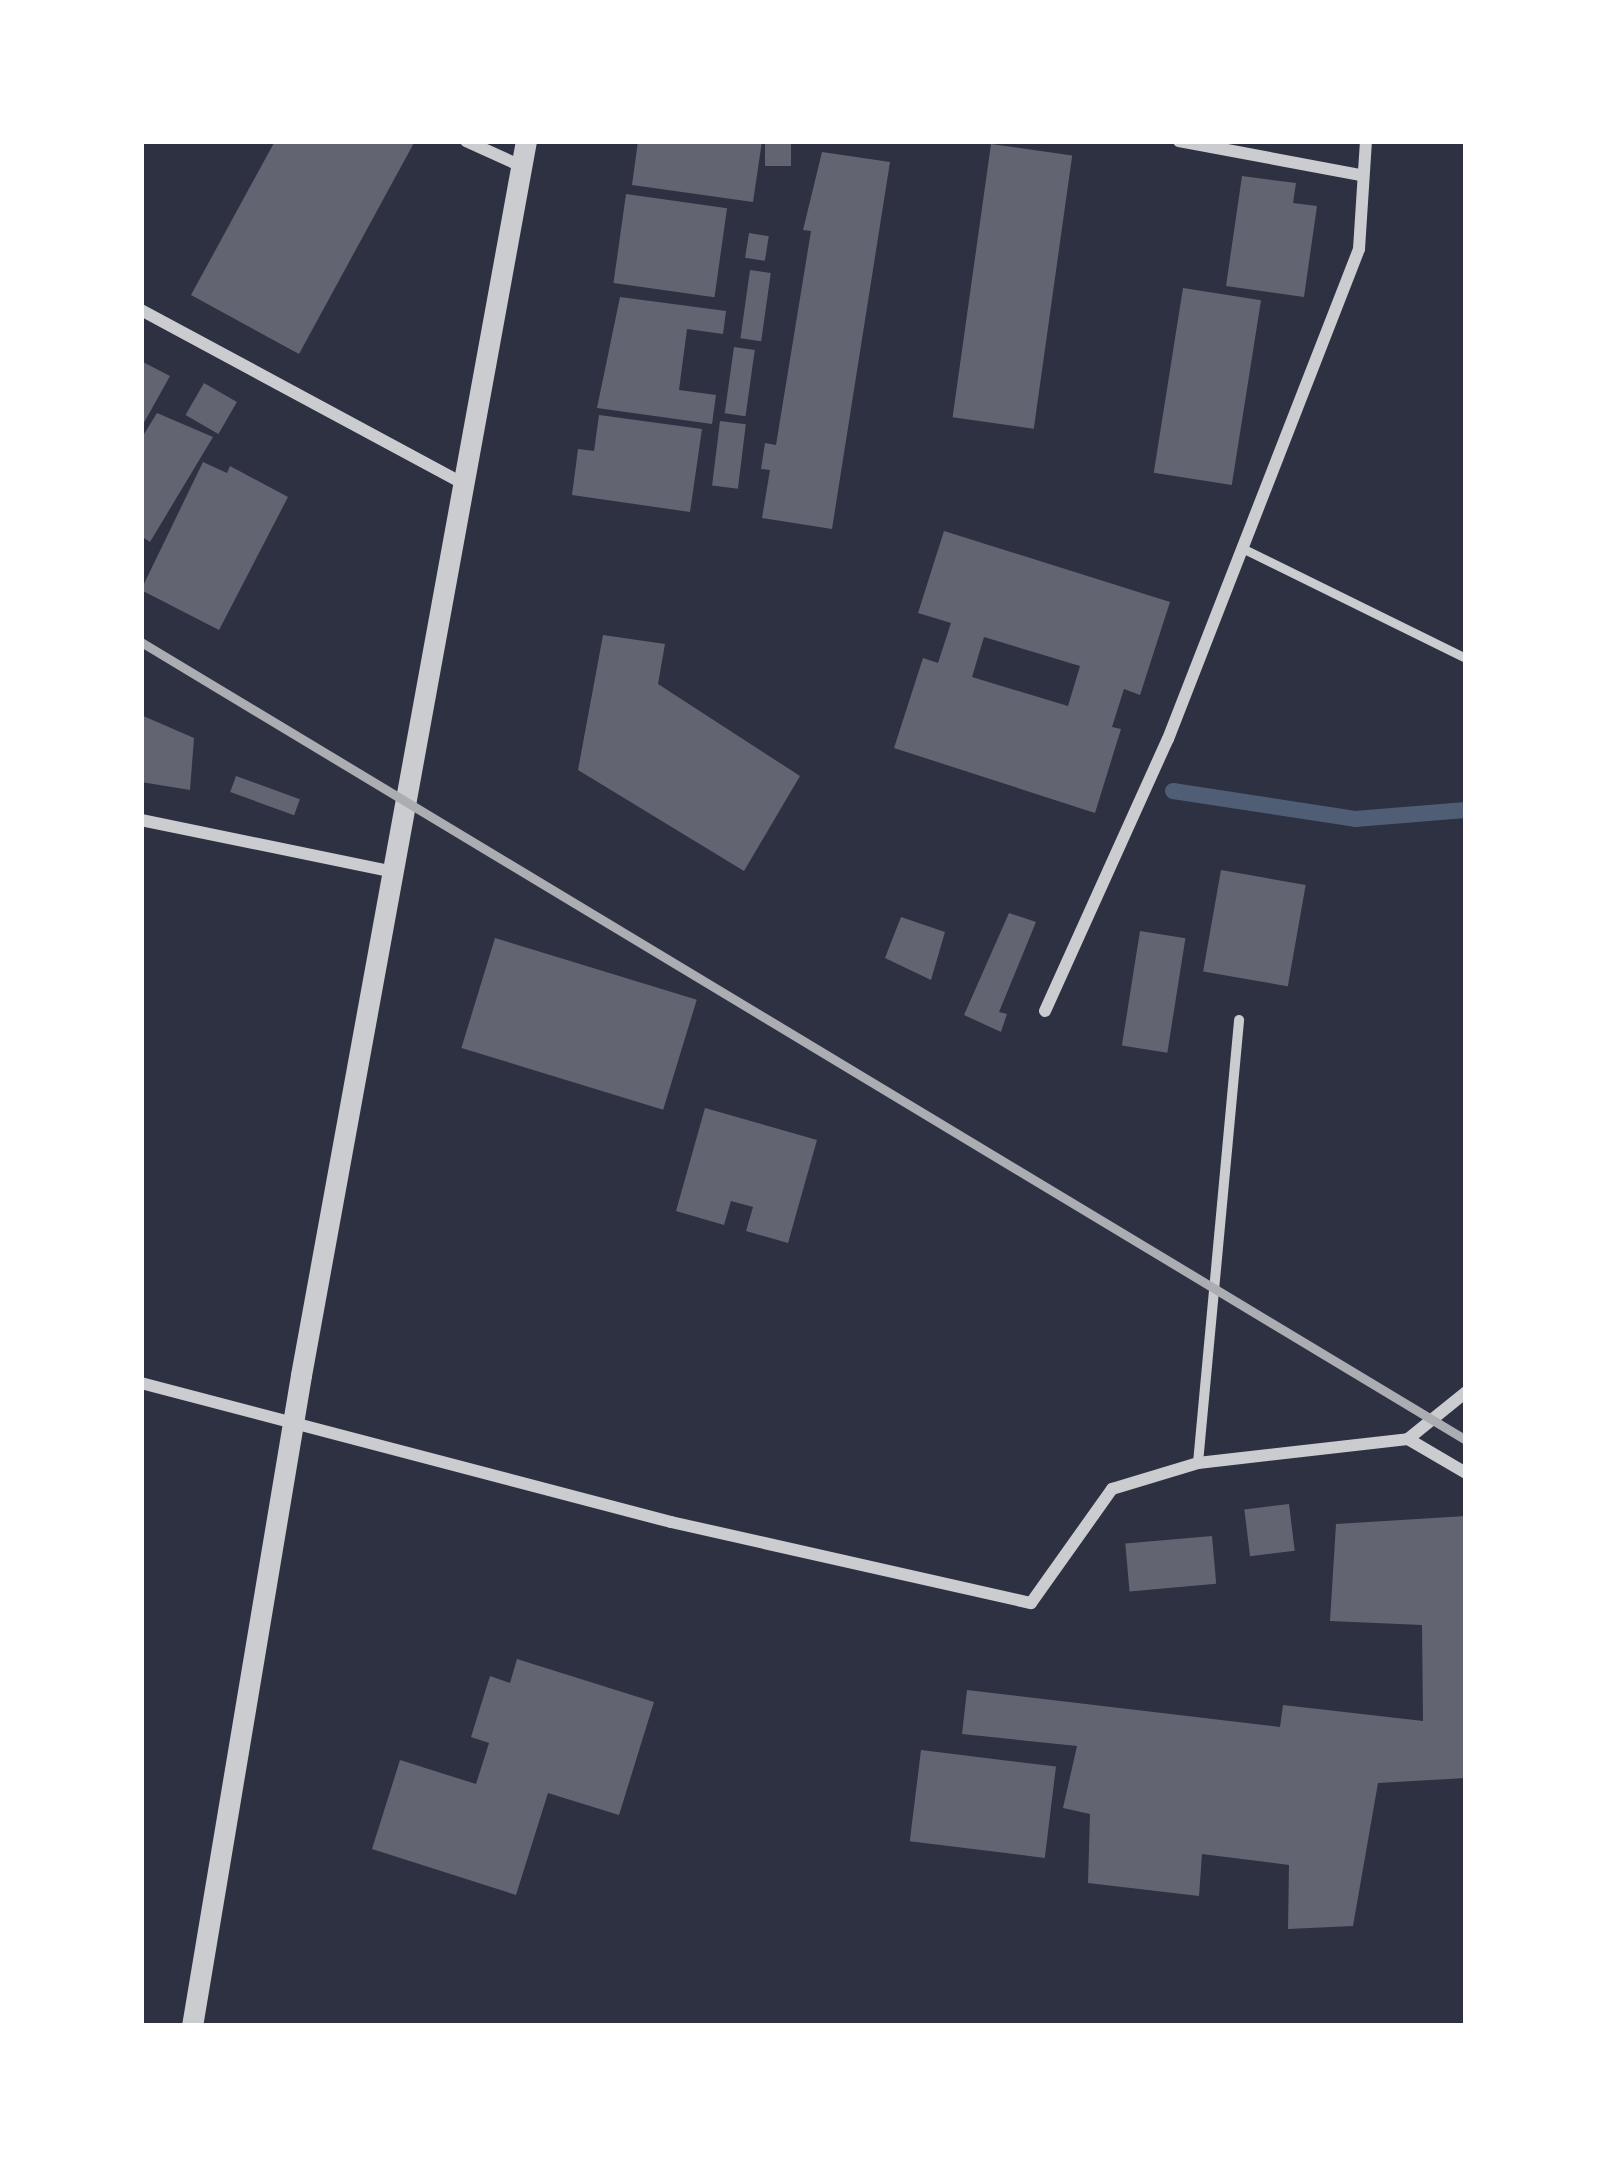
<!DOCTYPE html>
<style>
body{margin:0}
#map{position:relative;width:1607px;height:2167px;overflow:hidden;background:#2d3142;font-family:"Archivo Narrow",sans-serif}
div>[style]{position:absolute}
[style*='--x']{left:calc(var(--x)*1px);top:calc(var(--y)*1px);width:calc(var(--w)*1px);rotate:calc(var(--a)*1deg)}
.stream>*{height:16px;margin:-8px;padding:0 8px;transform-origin:8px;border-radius:8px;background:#4f5d75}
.building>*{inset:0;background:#626471;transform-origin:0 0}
.service>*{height:9px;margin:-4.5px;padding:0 4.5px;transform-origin:4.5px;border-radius:4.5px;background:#caccd0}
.pedestrian>*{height:10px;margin:-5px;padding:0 5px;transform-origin:5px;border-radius:5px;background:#caccd0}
.minor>*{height:12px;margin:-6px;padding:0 6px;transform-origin:6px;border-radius:6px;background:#caccd0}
.tertiary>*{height:21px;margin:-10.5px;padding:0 10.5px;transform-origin:10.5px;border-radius:10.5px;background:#caccd0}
.rail>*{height:9px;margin:-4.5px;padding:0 4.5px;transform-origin:4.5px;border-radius:4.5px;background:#abadb3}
span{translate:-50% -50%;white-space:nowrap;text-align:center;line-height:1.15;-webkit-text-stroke:9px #fff;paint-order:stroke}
.frame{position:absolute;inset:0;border:144px solid #fff;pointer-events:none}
</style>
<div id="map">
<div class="stream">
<div style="--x:1173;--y:791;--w:184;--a:8.7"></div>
<div style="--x:1355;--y:819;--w:111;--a:-4.6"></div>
</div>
<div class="building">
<div style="clip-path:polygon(275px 141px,415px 141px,299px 354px,191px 295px)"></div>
<div style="clip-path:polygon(638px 141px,762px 141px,753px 202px,632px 185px)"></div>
<div style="left:765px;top:141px;width:26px;height:25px"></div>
<div style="left:991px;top:144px;width:82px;height:276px;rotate:8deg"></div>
<div style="clip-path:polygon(822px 152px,890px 162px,832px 529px,762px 518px,770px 470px,761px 469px,765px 443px,776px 445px,811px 231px,803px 230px)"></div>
<div style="clip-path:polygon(1242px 176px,1296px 183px,1293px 203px,1317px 206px,1304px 297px,1226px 286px)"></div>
<div style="left:626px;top:194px;width:102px;height:90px;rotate:8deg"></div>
<div style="left:749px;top:233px;width:20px;height:25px;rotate:9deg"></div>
<div style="left:750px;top:270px;width:21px;height:69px;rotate:8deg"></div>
<div style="left:1183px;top:288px;width:79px;height:187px;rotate:9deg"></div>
<div style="clip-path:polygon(620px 297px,726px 311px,723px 334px,687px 329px,679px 390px,716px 395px,712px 424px,597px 408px)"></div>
<div style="left:734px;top:347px;width:21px;height:67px;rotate:8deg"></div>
<div style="clip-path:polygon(141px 361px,170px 376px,141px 428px)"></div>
<div style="left:204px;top:383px;width:38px;height:37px;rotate:30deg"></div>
<div style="clip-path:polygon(157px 413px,213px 437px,150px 542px,141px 536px,141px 439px)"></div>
<div style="clip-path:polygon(599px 415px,702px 429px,690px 512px,572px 495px,578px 449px,594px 451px)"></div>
<div style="left:720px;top:421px;width:26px;height:65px;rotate:7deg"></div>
<div style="clip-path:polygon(203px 462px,227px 473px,230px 466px,288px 497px,219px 630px,141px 590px)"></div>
<div style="clip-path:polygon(evenodd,944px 531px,1170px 602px,1140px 695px,1124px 689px,1112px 727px,1121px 729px,1095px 813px,894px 748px,923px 658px,938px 663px,951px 623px,918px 613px,944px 531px,984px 637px,1080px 666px,1068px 706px,972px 677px,984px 637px)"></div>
<div style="clip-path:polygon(603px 635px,665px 644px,658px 684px,800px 776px,744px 871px,578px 770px)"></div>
<div style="clip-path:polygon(141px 715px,194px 738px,190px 790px,141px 782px)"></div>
<div style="left:236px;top:776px;width:68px;height:17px;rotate:20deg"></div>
<div style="left:1221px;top:870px;width:86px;height:103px;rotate:10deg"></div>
<div style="clip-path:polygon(1009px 913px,1036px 922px,999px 1012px,1007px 1014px,1001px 1032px,964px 1015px)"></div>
<div style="clip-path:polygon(901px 917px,945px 932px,931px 980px,885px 958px)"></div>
<div style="left:1140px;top:931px;width:46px;height:116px;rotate:9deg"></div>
<div style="left:495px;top:938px;width:211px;height:115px;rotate:17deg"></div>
<div style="clip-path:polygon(705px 1108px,817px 1140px,788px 1243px,746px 1231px,753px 1207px,731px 1201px,724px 1225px,676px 1211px)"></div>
<div style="left:1289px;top:1504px;width:47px;height:45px;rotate:83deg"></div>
<div style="clip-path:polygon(1466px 1516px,1466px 1778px,1378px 1783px,1353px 1926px,1288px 1929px,1289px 1865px,1202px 1854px,1199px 1896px,1088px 1883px,1090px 1814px,1063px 1808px,1077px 1746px,962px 1734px,967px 1690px,1280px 1727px,1283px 1705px,1423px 1721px,1422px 1625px,1330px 1621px,1336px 1524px)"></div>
<div style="left:1212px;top:1536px;width:48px;height:87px;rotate:85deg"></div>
<div style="clip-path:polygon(517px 1659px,654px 1702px,619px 1815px,548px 1793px,516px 1895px,372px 1849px,400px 1760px,476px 1784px,489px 1743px,471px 1737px,490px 1676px,510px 1683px)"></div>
<div style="left:921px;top:1750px;width:136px;height:92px;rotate:7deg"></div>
</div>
<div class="service">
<div style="--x:1244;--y:549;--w:247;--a:26.2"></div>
</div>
<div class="pedestrian">
<div style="--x:1198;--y:1463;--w:445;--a:-84.7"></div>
</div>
<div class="minor">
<div style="--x:466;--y:141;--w:60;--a:24.4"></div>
<div style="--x:1179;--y:141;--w:185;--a:10.6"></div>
<div style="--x:141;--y:310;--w:369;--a:28.3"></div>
<div style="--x:141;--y:820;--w:259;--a:11.6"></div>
<div style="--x:1045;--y:1011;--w:299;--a:-65.7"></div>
<div style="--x:1168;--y:739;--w:526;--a:-68.7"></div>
<div style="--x:1359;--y:249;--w:108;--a:-86.3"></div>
<div style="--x:141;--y:1383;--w:548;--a:14.7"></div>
<div style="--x:671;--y:1522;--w:369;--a:12.7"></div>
<div style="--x:1031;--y:1603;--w:140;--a:-54.6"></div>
<div style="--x:1112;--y:1489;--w:90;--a:-16.8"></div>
<div style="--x:1198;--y:1463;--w:211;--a:-6.5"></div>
<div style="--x:1408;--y:1439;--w:75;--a:-39"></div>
<div style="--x:1408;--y:1439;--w:67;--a:30.4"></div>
</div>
<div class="tertiary">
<div style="--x:192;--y:2026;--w:660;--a:-80.49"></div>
<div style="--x:301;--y:1375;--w:1254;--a:-79.67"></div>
</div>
<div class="rail">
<div style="--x:141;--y:642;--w:1547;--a:31.06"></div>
</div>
<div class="frame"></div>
</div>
